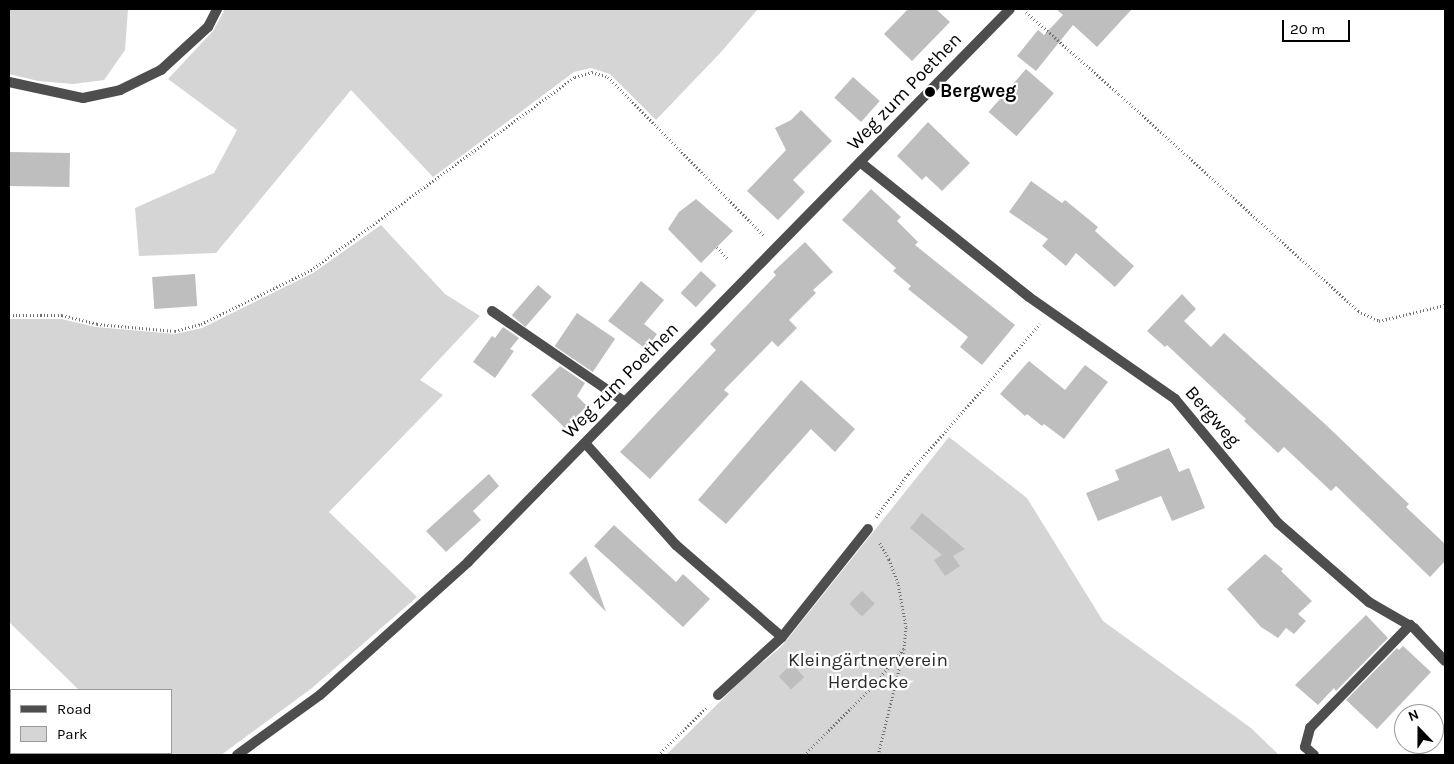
<!DOCTYPE html>
<meta charset="utf-8">
<style>
body{margin:0}
#map{position:relative;width:1454px;height:764px;overflow:hidden;background:#fff;font-family:Karla,sans-serif}
div>[style]{position:absolute}
[style*='--x']{left:calc(var(--x)*1px);top:calc(var(--y)*1px);width:calc(var(--w)*1px);rotate:calc(var(--a)*1deg)}
.green>*{inset:0;background:#d5d5d5}
.building>*{inset:0;background:#bebebe;transform-origin:0 0}
.path>*{height:3px;margin-top:-1.5px;transform-origin:0;background:repeating-linear-gradient(90deg,#707070 0 1px,transparent 0 3.5px)}
.service>*{height:10px;margin:-5px;padding:0 5px;transform-origin:5px;border-radius:5px;background:#4e4e4e}
.minor>*{height:10px;margin:-5px;padding:0 5px;transform-origin:5px;border-radius:5px;background:#4e4e4e}
.dots>*{width:14px;height:14px;translate:-50% -50%;box-sizing:border-box;border:2px solid #fff;border-radius:50%}
span{translate:-50% -50%;white-space:nowrap;text-align:center;line-height:1.15;-webkit-text-stroke:4.5px #fff;paint-order:stroke}
.street-label{font-size:19px;color:#000}
.poi-label{font-size:19px;color:#000;font-weight:700}
.left{translate:0 -50%;text-align:left}
.park-label{font-size:19px;color:#2c2c2c}
.frame{position:absolute;inset:0;border:10px solid #000;pointer-events:none}
.legend{position:absolute;left:10px;top:689px;width:162px;height:65px;box-sizing:border-box;background:#fff;border:1px solid #999;margin:0;padding:6px 9px;list-style:none;font-size:15px;color:#000}
.legend li{display:flex;align-items:center;gap:10px;height:25px}
.legend b{width:25px;border:1px solid #999}
.north{position:absolute;left:1394px;top:704px;width:50px;height:50px;box-sizing:border-box;background:#fff;border:1px solid #999;border-radius:50%;rotate:338deg;font-size:14px;font-weight:700;line-height:20px;text-align:center;color:#000}
.north::after{content:'';display:block;margin:auto;width:18px;height:22px;background:#000;clip-path:polygon(50% 0,100% 100%,50% 72%,0 100%)}
.scale{position:absolute;left:1282px;top:20px;width:68px;height:22px;box-sizing:border-box;border:2px solid #000;border-top:0;padding-left:6px;font-size:15px;line-height:18px;white-space:nowrap;color:#000;-webkit-text-stroke:4px #fff;paint-order:stroke}
</style>
<div id="map">
<div class="green">
<div style="clip-path:polygon(9px 9px,128px 9px,125px 50px,104px 80px,73px 84px,38px 81px,9px 74px)"></div>
<div style="clip-path:polygon(225px 9px,758px 9px,722px 51px,656px 120px,610px 74px,591px 68px,574px 72px,433px 177px,351px 90px,216px 253px,139px 256px,135px 208px,214px 173px,237px 130px,168px 79px,213px 31px)"></div>
<div style="clip-path:polygon(381px 225px,445px 294px,480px 316px,420px 380px,443px 395px,329px 512px,417px 597px,312px 688px,221px 755px,146px 755px,143px 753px,171px 753px,171px 690px,79px 690px,9px 622px,9px 319px,61px 319px,96px 327px,175px 334px,202px 328px,313px 273px)"></div>
<div style="clip-path:polygon(949px 437px,1027px 498px,1103px 621px,1251px 728px,1279px 755px,666px 755px,745px 677px,782px 646px)"></div>
</div>
<div class="building">
<div style="clip-path:polygon(908px 9px,936px 9px,950px 22px,912px 61px,884px 34px)"></div>
<div style="clip-path:polygon(1056px 9px,1132px 9px,1097px 47px,1073px 25px,1036px 71px,1017px 56px,1038px 30px,1044px 35px,1063px 15px)"></div>
<div style="left:1026px;top:69px;width:37px;height:57px;rotate:41deg"></div>
<div style="left:853px;top:77px;width:36px;height:28px;rotate:42deg"></div>
<div style="clip-path:polygon(801px 110px,832px 141px,793px 180px,805px 192px,778px 220px,747px 191px,786px 150px,775px 128px,791px 120px)"></div>
<div style="clip-path:polygon(928px 122px,970px 163px,942px 191px,926px 176px,922px 180px,897px 156px)"></div>
<div style="left:9px;top:152px;width:61px;height:34px;rotate:1deg"></div>
<div style="clip-path:polygon(1031px 181px,1062px 203px,1065px 200px,1098px 227px,1095px 231px,1134px 266px,1115px 287px,1076px 253px,1066px 266px,1042px 246px,1048px 239px,1009px 212px)"></div>
<div style="clip-path:polygon(871px 189px,901px 217px,897px 221px,918px 242px,915px 245px,1015px 325px,982px 365px,960px 347px,968px 337px,908px 289px,911px 286px,893px 271px,896px 268px,842px 220px)"></div>
<div style="clip-path:polygon(696px 199px,733px 231px,701px 263px,668px 229px,679px 212px)"></div>
<div style="clip-path:polygon(805px 242px,833px 272px,813px 290px,816px 293px,789px 320px,797px 328px,778px 347px,772px 341px,724px 390px,729px 394px,650px 479px,620px 452px,716px 350px,710px 344px,776px 275px,773px 272px)"></div>
<div style="left:701px;top:271px;width:21px;height:30px;rotate:43deg"></div>
<div style="left:195px;top:274px;width:32px;height:43px;rotate:86deg"></div>
<div style="clip-path:polygon(641px 281px,664px 300px,644px 324px,657px 334px,646px 349px,608px 321px)"></div>
<div style="left:538px;top:285px;width:18px;height:40px;rotate:41deg"></div>
<div style="clip-path:polygon(1182px 294px,1196px 309px,1184px 321px,1211px 347px,1224px 333px,1325px 424px,1409px 504px,1406px 507px,1445px 544px,1445px 561px,1430px 577px,1336px 486px,1331px 491px,1284px 447px,1278px 453px,1244px 421px,1246px 419px,1167px 345px,1165px 347px,1147px 331px)"></div>
<div style="left:577px;top:313px;width:46px;height:40px;rotate:34deg"></div>
<div style="clip-path:polygon(503px 327px,519px 338px,510px 349px,514px 351px,495px 378px,473px 362px,492px 336px,495px 338px)"></div>
<div style="clip-path:polygon(1029px 361px,1065px 390px,1085px 365px,1108px 382px,1064px 439px,1044px 424px,1042px 426px,1027px 414px,1025px 416px,1000px 394px)"></div>
<div style="clip-path:polygon(560px 366px,585px 383px,577px 396px,587px 406px,565px 428px,531px 395px)"></div>
<div style="clip-path:polygon(801px 380px,855px 429px,835px 452px,811px 429px,726px 524px,698px 500px)"></div>
<div style="clip-path:polygon(1169px 448px,1179px 472px,1189px 468px,1205px 508px,1172px 521px,1161px 496px,1098px 521px,1086px 493px,1119px 480px,1115px 470px)"></div>
<div style="clip-path:polygon(489px 474px,499px 486px,473px 511px,481px 520px,446px 552px,426px 531px)"></div>
<div style="clip-path:polygon(922px 513px,965px 549px,953px 556px,960px 566px,945px 576px,934px 560px,942px 555px,910px 528px)"></div>
<div style="clip-path:polygon(614px 525px,676px 582px,683px 574px,710px 599px,683px 627px,594px 546px)"></div>
<div style="clip-path:polygon(1265px 554px,1283px 569px,1281px 571px,1312px 601px,1298px 614px,1306px 621px,1294px 634px,1286px 628px,1278px 638px,1261px 627px,1227px 589px)"></div>
<div style="clip-path:polygon(586px 556px,606px 612px,569px 573px)"></div>
<div style="left:862px;top:591px;width:18px;height:18px;rotate:45deg"></div>
<div style="clip-path:polygon(1366px 615px,1388px 638px,1336px 691px,1334px 688px,1318px 705px,1295px 685px)"></div>
<div style="clip-path:polygon(1403px 646px,1431px 672px,1377px 729px,1346px 700px,1397px 648px,1399px 650px)"></div>
<div style="left:792px;top:664px;width:18px;height:18px;rotate:47deg"></div>
</div>
<div class="path">
<div style="--x:1026;--y:12;--w:124;--a:41.4"></div>
<div style="--x:1119;--y:94;--w:323;--a:42.2"></div>
<div style="--x:1358;--y:311;--w:23;--a:25"></div>
<div style="--x:1379;--y:321;--w:68;--a:-13.6"></div>
<div style="--x:717;--y:247;--w:15;--a:48"></div>
<div style="--x:9;--y:315;--w:53;--a:0"></div>
<div style="--x:62;--y:315;--w:36;--a:14"></div>
<div style="--x:97;--y:324;--w:78;--a:5.1"></div>
<div style="--x:175;--y:331;--w:27;--a:-15"></div>
<div style="--x:201;--y:324;--w:123;--a:-26.1"></div>
<div style="--x:311;--y:270;--w:327;--a:-36.2"></div>
<div style="--x:575;--y:77;--w:18;--a:-16"></div>
<div style="--x:592;--y:72;--w:17;--a:17"></div>
<div style="--x:608;--y:77;--w:223;--a:45.5"></div>
<div style="--x:876;--y:517;--w:54;--a:-53.3"></div>
<div style="--x:908;--y:474;--w:200;--a:-48.7"></div>
<div style="--x:658;--y:755;--w:69;--a:-44.4"></div>
<div style="--x:804;--y:755;--w:99;--a:-45"></div>
<div style="--x:874;--y:685;--w:46;--a:-51.1"></div>
<div style="--x:878;--y:755;--w:109;--a:-76.2"></div>
<div style="--x:904;--y:649;--w:22;--a:-85"></div>
<div style="--x:906;--y:627;--w:45;--a:-100.3"></div>
<div style="--x:898;--y:583;--w:26;--a:-111"></div>
<div style="--x:889;--y:559;--w:20;--a:-120"></div>
</div>
<div class="service">
<div style="--x:492;--y:311;--w:161;--a:34.4"></div>
<div style="--x:585;--y:443;--w:137;--a:48.3"></div>
<div style="--x:676;--y:545;--w:140;--a:41"></div>
<div style="--x:718;--y:695;--w:86;--a:-42.2"></div>
<div style="--x:782;--y:637;--w:138;--a:-51.5"></div>
<div style="--x:1314;--y:755;--w:12;--a:-138"></div>
<div style="--x:1305;--y:747;--w:20;--a:-75"></div>
<div style="--x:1310;--y:728;--w:144;--a:-45.8"></div>
</div>
<div class="minor">
<div style="--x:9;--y:82;--w:76;--a:12.2"></div>
<div style="--x:83;--y:98;--w:38;--a:-12"></div>
<div style="--x:120;--y:90;--w:46;--a:-26"></div>
<div style="--x:161;--y:70;--w:64;--a:-42.5"></div>
<div style="--x:208;--y:27;--w:20;--a:-63"></div>
<div style="--x:860;--y:162;--w:216;--a:38.6"></div>
<div style="--x:1029;--y:297;--w:178;--a:34.9"></div>
<div style="--x:1175;--y:399;--w:161;--a:50.3"></div>
<div style="--x:1278;--y:523;--w:121;--a:41"></div>
<div style="--x:1369;--y:602;--w:52;--a:30"></div>
<div style="--x:1414;--y:628;--w:45;--a:46.8"></div>
<div style="--x:237;--y:755;--w:102;--a:-35.9"></div>
<div style="--x:320;--y:695;--w:199;--a:-41.9"></div>
<div style="--x:468;--y:562;--w:774;--a:-45.58"></div>
</div>
<div class="dots">
<div style="left:930px;top:92px;background:#000"></div>
</div>
<div class="street-label">
<span style="left:905px;top:92px;rotate:-46deg">Weg zum Poethen</span>
<span style="left:621px;top:381px;rotate:-45deg">Weg zum Poethen</span>
<span style="left:1212px;top:417px;rotate:49deg">Bergweg</span>
</div>
<div class="poi-label">
<span class="left" style="left:940px;top:92px">Bergweg</span>
</div>
<div class="park-label">
<span style="left:868px;top:672px">Kleingärtnerverein<br>Herdecke</span>
</div>
<div class="frame"></div>
<ul class="legend">
<li><b style="height:6px;background:#4e4e4e"></b>Road</li>
<li><b style="height:14px;background:#d5d5d5"></b>Park</li>
</ul>
<div class="north">N</div>
<div class="scale">20 m</div>
</div>
